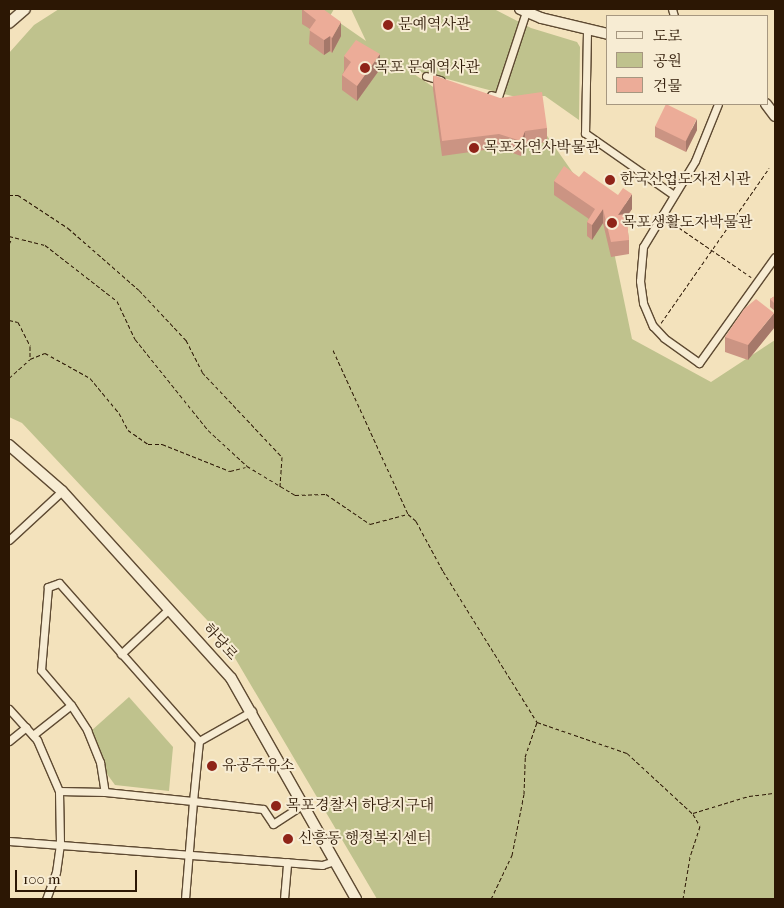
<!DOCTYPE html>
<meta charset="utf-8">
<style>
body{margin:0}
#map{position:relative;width:784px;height:908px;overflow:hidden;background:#f3e2bc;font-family:"IM FELL French Canon","Noto Serif KR",serif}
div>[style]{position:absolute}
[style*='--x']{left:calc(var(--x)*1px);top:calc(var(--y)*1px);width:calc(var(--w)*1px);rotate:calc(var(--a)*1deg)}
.green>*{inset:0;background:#bfc28d}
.path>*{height:1px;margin-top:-0.5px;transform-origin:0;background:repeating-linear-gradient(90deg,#2c1704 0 4px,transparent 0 6.5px)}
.roads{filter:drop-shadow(1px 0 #5e4a32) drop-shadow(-1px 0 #5e4a32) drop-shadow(0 1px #5e4a32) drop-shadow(0 -1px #5e4a32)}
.street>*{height:7px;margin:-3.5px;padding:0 3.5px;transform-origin:3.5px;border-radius:3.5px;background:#f7ecd3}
.secondary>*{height:10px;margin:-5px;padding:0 5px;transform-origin:5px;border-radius:5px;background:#f7ecd3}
.wall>*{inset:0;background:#cb9483}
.shaded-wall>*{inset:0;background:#a5786a}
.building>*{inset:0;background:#ecac98;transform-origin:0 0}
.dots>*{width:14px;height:14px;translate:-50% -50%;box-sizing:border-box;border:2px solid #f7ecd3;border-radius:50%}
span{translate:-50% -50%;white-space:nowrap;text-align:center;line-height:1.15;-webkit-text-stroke:4px #f7ecd3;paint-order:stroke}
.poi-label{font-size:15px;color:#2c1704}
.left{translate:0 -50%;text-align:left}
.street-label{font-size:15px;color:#2c1704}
.frame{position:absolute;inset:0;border:10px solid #2c1704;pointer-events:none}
.legend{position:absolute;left:606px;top:15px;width:162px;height:90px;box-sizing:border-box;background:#f7ecd3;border:1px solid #a69780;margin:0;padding:6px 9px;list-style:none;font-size:15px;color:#2c1704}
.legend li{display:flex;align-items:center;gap:10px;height:25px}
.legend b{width:25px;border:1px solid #a69780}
.scale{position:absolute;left:15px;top:870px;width:122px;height:22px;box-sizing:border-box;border:2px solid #2c1704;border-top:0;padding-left:6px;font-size:15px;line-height:18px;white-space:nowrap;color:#2c1704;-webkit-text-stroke:4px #f7ecd3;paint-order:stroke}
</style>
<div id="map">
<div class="green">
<div style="clip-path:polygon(59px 9px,334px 9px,330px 16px,366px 41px,351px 9px,494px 9px,531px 28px,577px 42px,580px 47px,579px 120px,545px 96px,516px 97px,405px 68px,475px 115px,536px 120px,608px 223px,632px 339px,711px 382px,775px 340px,775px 899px,377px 899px,222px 636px,22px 423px,9px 417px,9px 53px,34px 25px)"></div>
<div style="clip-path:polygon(129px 697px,173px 747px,169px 791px,115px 785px,107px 774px,91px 731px)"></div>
</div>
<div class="path">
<div style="--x:9;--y:195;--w:9;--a:0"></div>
<div style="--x:18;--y:195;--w:60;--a:33.4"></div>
<div style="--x:68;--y:228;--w:94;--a:41.1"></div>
<div style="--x:139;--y:290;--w:69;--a:46.8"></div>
<div style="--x:186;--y:340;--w:36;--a:63"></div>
<div style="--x:202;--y:372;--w:117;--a:46.7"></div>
<div style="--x:282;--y:457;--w:30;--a:94"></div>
<div style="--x:668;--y:220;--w:101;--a:34.5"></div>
<div style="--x:9;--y:236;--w:37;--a:14"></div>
<div style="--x:45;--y:245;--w:91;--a:37.9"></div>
<div style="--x:117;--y:301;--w:42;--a:64.7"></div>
<div style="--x:135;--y:339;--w:117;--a:51.3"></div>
<div style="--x:208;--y:430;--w:53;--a:42.7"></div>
<div style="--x:247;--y:466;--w:56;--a:31.1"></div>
<div style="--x:295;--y:495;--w:31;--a:-2"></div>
<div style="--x:326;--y:494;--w:53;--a:34.3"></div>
<div style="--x:370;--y:524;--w:38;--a:-15"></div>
<div style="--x:9;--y:244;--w:4;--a:-63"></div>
<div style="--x:9;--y:320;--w:9;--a:13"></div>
<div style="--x:18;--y:322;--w:27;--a:63"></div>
<div style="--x:30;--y:346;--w:12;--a:90"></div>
<div style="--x:661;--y:323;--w:189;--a:-55.1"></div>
<div style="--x:333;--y:350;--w:180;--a:65.4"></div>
<div style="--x:408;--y:514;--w:11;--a:41"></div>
<div style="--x:416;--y:521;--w:57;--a:61.6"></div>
<div style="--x:443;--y:571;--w:178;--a:58.1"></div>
<div style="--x:537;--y:722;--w:95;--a:19"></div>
<div style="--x:627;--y:753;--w:90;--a:42.7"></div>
<div style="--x:693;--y:814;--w:14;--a:60"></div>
<div style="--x:700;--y:826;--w:33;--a:108"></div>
<div style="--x:690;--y:857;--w:43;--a:99.5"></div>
<div style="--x:9;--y:378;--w:28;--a:-42"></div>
<div style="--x:30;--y:359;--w:16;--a:-22"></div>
<div style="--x:45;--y:353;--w:51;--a:29.1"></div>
<div style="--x:90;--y:378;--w:45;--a:50.4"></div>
<div style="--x:119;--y:413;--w:19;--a:62"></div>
<div style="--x:128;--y:430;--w:24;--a:35"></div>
<div style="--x:148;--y:444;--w:14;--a:0"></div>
<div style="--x:162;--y:444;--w:73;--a:21.7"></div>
<div style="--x:230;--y:471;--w:16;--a:-14"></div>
<div style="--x:693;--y:813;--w:59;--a:-16.9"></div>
<div style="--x:749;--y:796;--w:26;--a:-7"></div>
<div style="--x:491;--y:899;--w:49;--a:-64.5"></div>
<div style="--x:512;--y:855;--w:62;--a:-78.9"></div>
<div style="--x:524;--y:794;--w:37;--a:-88"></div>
<div style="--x:525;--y:757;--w:37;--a:-71"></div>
</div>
<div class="roads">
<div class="street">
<div style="--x:672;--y:9;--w:7;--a:74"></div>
<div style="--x:587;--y:31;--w:102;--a:91.1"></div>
<div style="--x:585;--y:133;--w:108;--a:34.9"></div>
<div style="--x:426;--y:76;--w:15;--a:16"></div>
<div style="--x:491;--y:95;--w:7;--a:16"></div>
<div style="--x:498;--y:97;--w:89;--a:-71.8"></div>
<div style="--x:718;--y:104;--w:61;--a:112"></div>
<div style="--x:695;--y:161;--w:100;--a:121.2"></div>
<div style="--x:643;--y:247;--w:34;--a:95"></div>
<div style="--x:640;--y:281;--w:22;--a:82"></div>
<div style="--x:643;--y:303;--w:25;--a:67"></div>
<div style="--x:653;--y:326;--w:16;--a:47"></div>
<div style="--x:664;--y:338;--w:43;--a:35.5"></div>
<div style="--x:699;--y:363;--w:130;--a:-54.4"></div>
<div style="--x:9;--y:540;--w:72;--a:-42.8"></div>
<div style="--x:121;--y:654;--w:66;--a:-43.2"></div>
<div style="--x:9;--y:709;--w:42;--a:47.9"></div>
<div style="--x:37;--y:740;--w:56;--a:66.7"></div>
<div style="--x:59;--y:791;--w:53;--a:88.9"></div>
<div style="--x:60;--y:844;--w:28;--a:98"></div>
<div style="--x:56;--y:872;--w:29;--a:110"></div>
<div style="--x:33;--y:735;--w:48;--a:-38.3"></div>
<div style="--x:9;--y:741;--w:22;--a:-39"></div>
<div style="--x:199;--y:741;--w:61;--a:-29.5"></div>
<div style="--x:59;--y:791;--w:46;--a:1.2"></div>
<div style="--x:9;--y:841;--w:314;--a:4.4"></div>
<div style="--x:322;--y:865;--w:13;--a:-18"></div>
<div style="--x:185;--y:899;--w:98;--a:-85.3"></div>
<div style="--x:193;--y:801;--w:60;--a:-84.3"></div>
<div style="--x:199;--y:741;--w:211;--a:-131.5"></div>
<div style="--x:59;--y:583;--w:12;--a:160"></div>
<div style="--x:48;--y:587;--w:83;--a:94.8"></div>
<div style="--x:41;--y:670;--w:46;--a:49.4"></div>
<div style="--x:71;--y:705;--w:30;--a:57"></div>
<div style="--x:87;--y:730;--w:35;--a:68"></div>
<div style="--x:100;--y:762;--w:30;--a:81"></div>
<div style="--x:105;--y:792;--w:88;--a:5.8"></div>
<div style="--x:193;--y:801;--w:70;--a:6.5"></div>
<div style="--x:263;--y:809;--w:18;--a:56"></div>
<div style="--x:273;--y:824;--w:37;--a:-33"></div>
<div style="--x:284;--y:899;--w:37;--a:-85"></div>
</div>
<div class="secondary">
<div style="--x:520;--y:9;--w:23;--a:23"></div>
<div style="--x:541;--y:18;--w:69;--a:13.4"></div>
<div style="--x:9;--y:23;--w:21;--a:-41"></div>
<div style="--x:766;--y:104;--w:15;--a:53"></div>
<div style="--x:9;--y:445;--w:70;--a:41"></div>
<div style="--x:62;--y:491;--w:252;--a:47.9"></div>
<div style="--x:231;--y:678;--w:254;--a:60.5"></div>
</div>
</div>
<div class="wall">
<div style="clip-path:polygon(302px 9px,341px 36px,332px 53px,330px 51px,324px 55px,309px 44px,310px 29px,302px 24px)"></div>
<div style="clip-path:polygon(344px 56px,380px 69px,357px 101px,342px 90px,342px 75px,344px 71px)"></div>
<div style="clip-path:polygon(433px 75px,547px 128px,547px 142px,525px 145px,521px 156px,499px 148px,442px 156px,433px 89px)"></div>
<div style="clip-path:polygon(655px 126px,697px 130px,686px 152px,655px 137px)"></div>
<div style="clip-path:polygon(579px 177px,632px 209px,626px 217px,629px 240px,629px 254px,611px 257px,603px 223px,592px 240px,587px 236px,587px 222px,589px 219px,554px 195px,554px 181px)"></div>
<div style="clip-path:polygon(775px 296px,775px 311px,770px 307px,770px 299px)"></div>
<div style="clip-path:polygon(774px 328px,748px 360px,725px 352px,725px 337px)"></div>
</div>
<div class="shaded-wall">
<div style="clip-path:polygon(341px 22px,341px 36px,332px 53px,332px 38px)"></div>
<div style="clip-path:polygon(330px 36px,330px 51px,324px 55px,324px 40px)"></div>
<div style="clip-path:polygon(380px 54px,380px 69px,357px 101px,357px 86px)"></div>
<div style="clip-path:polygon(697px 119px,697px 130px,686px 152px,686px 141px)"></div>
<div style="clip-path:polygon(525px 131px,525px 145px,521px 156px,521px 141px)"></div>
<div style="clip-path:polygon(632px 194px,632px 209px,618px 229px,618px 215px)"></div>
<div style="clip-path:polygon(603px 209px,603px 223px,592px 240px,592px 225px)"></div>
<div style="clip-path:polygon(774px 313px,774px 328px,748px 360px,748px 345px)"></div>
</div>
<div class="building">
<div style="clip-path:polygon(302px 9px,323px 9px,341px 22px,332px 38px,330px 36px,324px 40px,309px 30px,316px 20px)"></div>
<div style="clip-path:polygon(356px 40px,380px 54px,357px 86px,342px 75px,351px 62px,344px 56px)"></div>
<div style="clip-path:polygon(433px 75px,500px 98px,542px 92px,547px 128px,525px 131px,521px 141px,499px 134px,442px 141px)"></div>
<div style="left:666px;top:104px;width:34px;height:25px;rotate:26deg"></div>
<div style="clip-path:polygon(564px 166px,579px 177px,584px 171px,618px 195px,623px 188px,632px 194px,618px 215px,626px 214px,629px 240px,611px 242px,603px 209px,592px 225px,587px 222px,595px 209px,554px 181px)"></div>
<div style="clip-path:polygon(775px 296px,775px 304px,770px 299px)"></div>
<div style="clip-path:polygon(756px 299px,774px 313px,748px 345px,725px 337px,744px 309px)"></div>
</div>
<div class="dots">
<div style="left:388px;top:25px;background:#8f2418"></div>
<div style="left:365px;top:68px;background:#8f2418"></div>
<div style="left:474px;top:148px;background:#8f2418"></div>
<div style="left:610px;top:180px;background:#8f2418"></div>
<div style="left:612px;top:223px;background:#8f2418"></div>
<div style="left:212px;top:766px;background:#8f2418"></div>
<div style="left:276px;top:806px;background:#8f2418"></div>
<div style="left:288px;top:839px;background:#8f2418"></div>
</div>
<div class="poi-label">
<span class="left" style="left:398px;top:25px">문예역사관</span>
<span class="left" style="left:375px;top:68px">목포 문예역사관</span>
<span class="left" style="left:484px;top:148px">목포자연사박물관</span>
<span class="left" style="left:620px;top:180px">한국산업도자전시관</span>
<span class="left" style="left:622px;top:223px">목포생활도자박물관</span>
<span class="left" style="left:222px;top:766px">유공주유소</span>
<span class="left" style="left:286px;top:806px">목포경찰서 하당지구대</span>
<span class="left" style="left:298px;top:839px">신흥동 행정복지센터</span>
</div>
<div class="street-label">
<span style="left:220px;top:642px;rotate:48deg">하당로</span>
</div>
<div class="frame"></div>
<ul class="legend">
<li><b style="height:6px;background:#f7ecd3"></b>도로</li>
<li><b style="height:14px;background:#bfc28d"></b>공원</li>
<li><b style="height:14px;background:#ecac98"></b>건물</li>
</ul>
<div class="scale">100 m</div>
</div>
